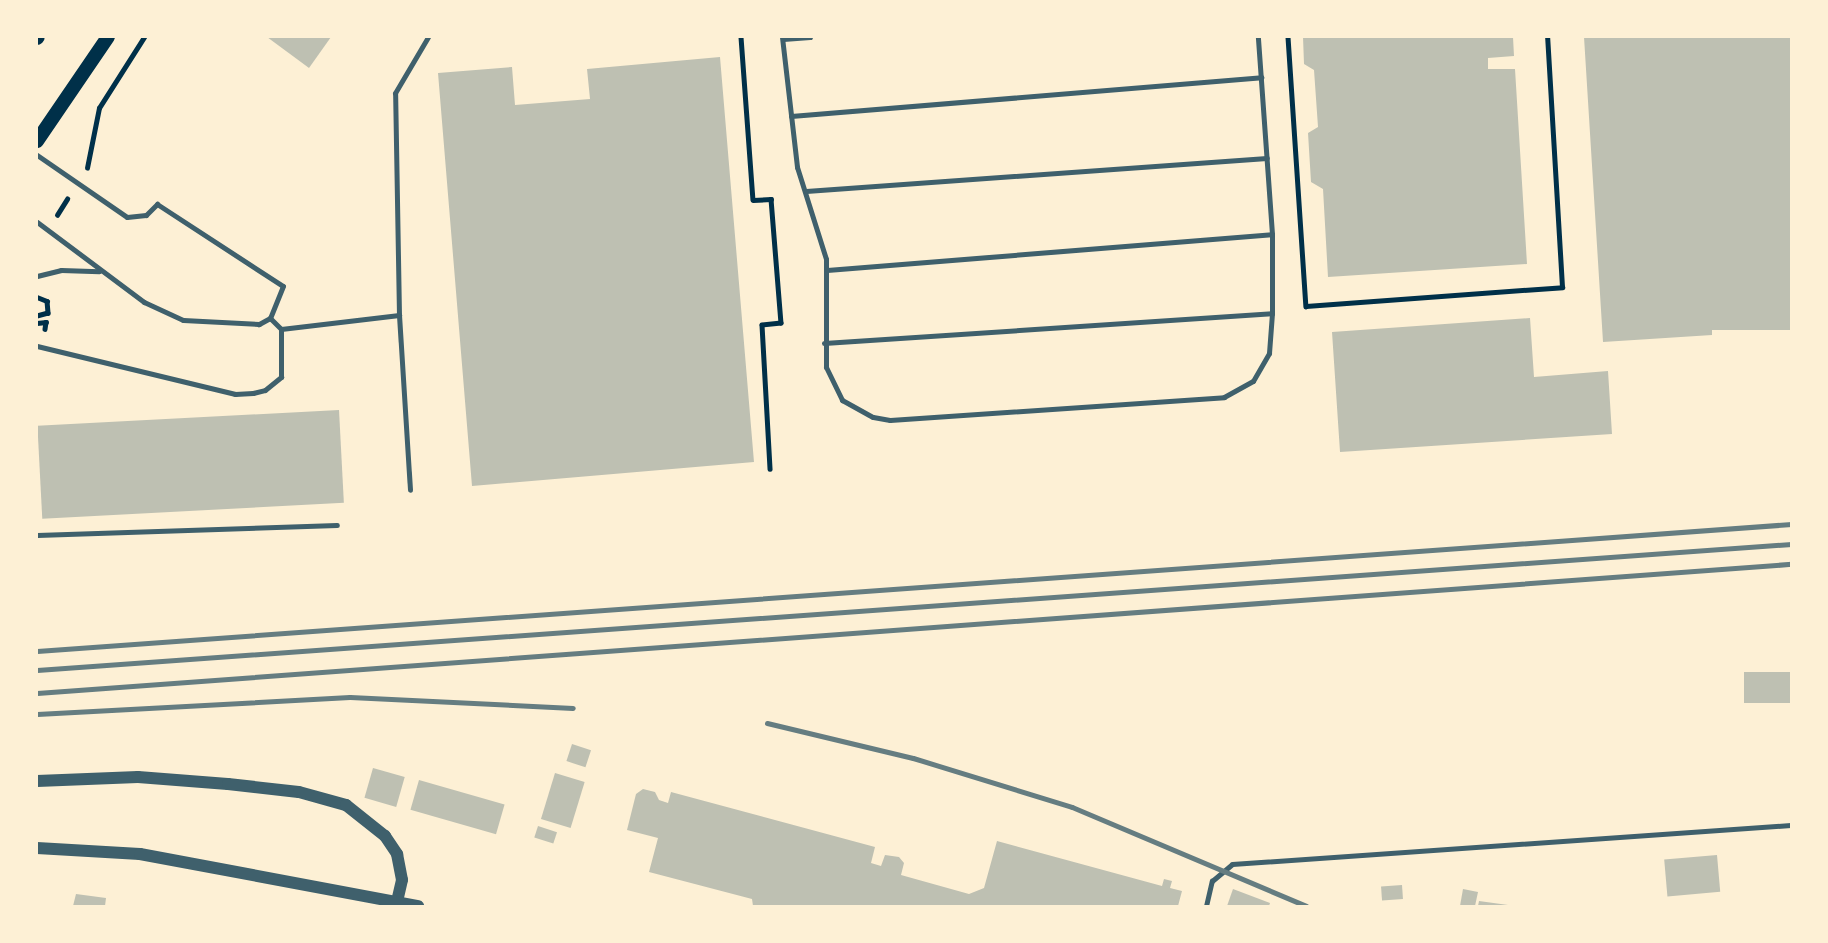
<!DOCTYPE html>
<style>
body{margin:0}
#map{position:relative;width:1828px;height:943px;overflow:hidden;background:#fdf0d5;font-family:"PT Sans",sans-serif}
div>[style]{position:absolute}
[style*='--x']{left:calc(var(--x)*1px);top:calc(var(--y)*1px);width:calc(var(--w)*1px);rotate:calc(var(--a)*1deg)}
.building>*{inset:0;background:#bec0b2;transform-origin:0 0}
.path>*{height:4.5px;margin:-2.25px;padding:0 2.25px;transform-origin:2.25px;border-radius:2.25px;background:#003049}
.service>*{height:5px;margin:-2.5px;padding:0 2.5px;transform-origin:2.5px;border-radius:2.5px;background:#3f606c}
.tertiary>*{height:12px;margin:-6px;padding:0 6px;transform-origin:6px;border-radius:6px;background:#3f606c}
.secondary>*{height:14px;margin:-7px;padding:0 7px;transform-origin:7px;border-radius:7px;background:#003049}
.rail>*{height:5px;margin:-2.5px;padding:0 2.5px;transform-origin:2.5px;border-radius:2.5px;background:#657d81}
span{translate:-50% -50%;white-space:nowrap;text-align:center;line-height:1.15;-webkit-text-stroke:5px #fdf0d5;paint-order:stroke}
.frame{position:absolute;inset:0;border:38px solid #fdf0d5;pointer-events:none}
</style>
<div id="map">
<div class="building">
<div style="clip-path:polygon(267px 37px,331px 37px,309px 68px)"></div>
<div style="clip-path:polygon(1303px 37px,1513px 37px,1514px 56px,1488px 58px,1488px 69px,1515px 69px,1527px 264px,1328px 277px,1323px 189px,1311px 182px,1308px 133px,1318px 127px,1314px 70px,1304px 64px)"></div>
<div style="clip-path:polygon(1584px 37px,1791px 37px,1791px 330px,1712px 330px,1712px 335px,1603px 342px)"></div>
<div style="clip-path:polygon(720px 57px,754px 462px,472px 486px,438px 73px,512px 67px,515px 105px,590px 99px,587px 69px)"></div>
<div style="clip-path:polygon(1530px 318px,1534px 377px,1608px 371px,1612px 434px,1340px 452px,1332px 332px)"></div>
<div style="left:339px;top:410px;width:93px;height:302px;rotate:87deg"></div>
<div style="left:1791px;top:672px;width:31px;height:47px;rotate:90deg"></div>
<div style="left:572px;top:744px;width:20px;height:18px;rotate:18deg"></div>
<div style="left:373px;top:768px;width:33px;height:31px;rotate:16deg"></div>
<div style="left:555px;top:773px;width:31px;height:48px;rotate:17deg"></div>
<div style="left:419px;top:780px;width:89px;height:31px;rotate:16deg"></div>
<div style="clip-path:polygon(643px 789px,655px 792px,659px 800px,668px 803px,671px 792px,875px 847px,871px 863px,881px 866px,885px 855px,899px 857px,904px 863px,901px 875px,969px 894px,984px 888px,997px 841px,1162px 886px,1164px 879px,1172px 881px,1170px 888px,1182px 891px,1178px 906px,753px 906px,752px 899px,649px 872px,658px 838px,627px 830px,636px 794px)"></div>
<div style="left:538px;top:826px;width:20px;height:12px;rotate:18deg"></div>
<div style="left:1717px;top:855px;width:37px;height:53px;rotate:85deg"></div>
<div style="left:1402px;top:885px;width:14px;height:21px;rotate:86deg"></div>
<div style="clip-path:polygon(1233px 889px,1270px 903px,1269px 906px,1227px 906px)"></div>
<div style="clip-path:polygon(1463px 889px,1478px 892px,1475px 906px,1460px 906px)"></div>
<div style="clip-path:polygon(76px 894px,106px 898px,105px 906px,73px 906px)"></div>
<div style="clip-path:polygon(1479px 901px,1508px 905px,1507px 906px,1478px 906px)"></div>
</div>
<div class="path">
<div style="--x:741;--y:37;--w:163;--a:85.8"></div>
<div style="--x:753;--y:200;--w:18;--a:-3"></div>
<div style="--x:771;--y:199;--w:124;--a:85.4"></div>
<div style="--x:781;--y:323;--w:19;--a:174"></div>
<div style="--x:762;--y:325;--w:144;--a:86.8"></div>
<div style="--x:1288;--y:37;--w:270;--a:86.2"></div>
<div style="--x:1306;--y:306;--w:257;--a:-4.2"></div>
<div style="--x:1562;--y:287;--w:250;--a:-93.4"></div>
<div style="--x:87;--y:168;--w:61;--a:-78.7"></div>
<div style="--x:99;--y:108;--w:84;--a:-57.6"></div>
<div style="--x:57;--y:215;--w:19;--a:-58"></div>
<div style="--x:37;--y:297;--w:11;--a:22"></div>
<div style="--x:47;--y:301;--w:12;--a:85"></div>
<div style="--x:48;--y:313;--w:11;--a:165"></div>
<div style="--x:37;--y:323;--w:9;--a:-6"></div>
<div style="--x:46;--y:322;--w:7;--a:98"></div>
</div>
<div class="service">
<div style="--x:782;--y:37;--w:131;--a:83.4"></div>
<div style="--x:797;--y:167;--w:96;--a:72.5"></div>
<div style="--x:826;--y:259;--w:108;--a:90"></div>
<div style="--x:826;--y:367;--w:37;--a:64"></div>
<div style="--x:842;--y:400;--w:35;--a:29"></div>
<div style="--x:873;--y:417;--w:17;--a:10"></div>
<div style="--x:890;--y:420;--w:335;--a:-3.9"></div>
<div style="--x:1224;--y:397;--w:33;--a:-29"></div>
<div style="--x:1253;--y:381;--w:32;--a:-60"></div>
<div style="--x:1269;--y:353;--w:40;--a:-85.7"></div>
<div style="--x:1272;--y:313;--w:79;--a:-90"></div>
<div style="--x:1272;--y:234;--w:197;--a:-94.1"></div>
<div style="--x:783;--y:39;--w:27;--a:-4"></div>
<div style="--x:791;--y:116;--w:472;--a:-4.7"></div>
<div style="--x:37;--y:155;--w:109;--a:34.6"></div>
<div style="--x:127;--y:217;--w:19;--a:-6"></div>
<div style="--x:146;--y:215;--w:16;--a:-45"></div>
<div style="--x:157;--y:204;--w:150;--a:33.1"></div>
<div style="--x:283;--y:286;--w:35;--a:112"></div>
<div style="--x:270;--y:318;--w:13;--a:151"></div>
<div style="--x:259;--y:324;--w:76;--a:-177"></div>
<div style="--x:183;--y:320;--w:43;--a:-155.2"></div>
<div style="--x:144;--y:302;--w:134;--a:-143.2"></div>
<div style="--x:806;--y:191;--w:462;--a:-4.1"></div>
<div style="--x:827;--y:270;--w:446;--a:-4.6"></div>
<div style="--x:37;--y:276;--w:25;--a:-14"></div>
<div style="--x:61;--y:270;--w:38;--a:2"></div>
<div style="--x:399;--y:315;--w:175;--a:86.4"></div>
<div style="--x:270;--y:318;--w:16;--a:45"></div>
<div style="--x:281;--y:329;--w:119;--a:-6.8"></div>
<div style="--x:399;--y:315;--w:222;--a:-91"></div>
<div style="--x:395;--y:93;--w:65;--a:-59.5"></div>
<div style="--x:824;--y:343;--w:449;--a:-3.8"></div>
<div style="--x:37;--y:346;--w:204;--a:13.6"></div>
<div style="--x:235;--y:394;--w:18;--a:-3"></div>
<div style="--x:253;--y:393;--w:12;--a:-14"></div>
<div style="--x:265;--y:390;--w:21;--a:-39"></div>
<div style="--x:281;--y:377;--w:48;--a:-90"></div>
<div style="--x:37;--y:535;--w:300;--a:-1.9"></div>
<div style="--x:1206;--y:906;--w:26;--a:-77"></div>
<div style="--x:1212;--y:881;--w:26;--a:-40"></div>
<div style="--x:1232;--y:864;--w:560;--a:-3.99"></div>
</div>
<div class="tertiary">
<div style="--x:37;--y:781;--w:101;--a:-2.3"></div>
<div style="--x:138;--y:777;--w:90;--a:4.4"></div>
<div style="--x:228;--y:784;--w:71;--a:6.4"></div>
<div style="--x:299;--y:792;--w:49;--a:15.5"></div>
<div style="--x:346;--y:805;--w:50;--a:38.5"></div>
<div style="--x:385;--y:836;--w:22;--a:56"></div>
<div style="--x:397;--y:854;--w:26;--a:79"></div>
<div style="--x:402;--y:880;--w:23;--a:103"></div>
<div style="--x:37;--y:848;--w:103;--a:3.3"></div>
<div style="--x:140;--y:854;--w:283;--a:10.6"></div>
</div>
<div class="secondary">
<div style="--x:37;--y:38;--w:1;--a:-45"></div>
<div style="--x:37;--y:141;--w:126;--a:-55.7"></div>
</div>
<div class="rail">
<div style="--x:37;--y:651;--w:1759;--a:-4.14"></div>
<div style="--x:37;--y:670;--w:1759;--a:-4.11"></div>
<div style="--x:37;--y:693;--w:1759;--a:-4.21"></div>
<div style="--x:37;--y:714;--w:313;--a:-3.1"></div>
<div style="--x:350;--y:697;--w:223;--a:2.8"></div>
<div style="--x:767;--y:723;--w:150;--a:13.5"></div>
<div style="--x:913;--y:758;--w:166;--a:17.1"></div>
<div style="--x:1072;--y:807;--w:254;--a:22.9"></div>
</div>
<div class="frame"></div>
</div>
